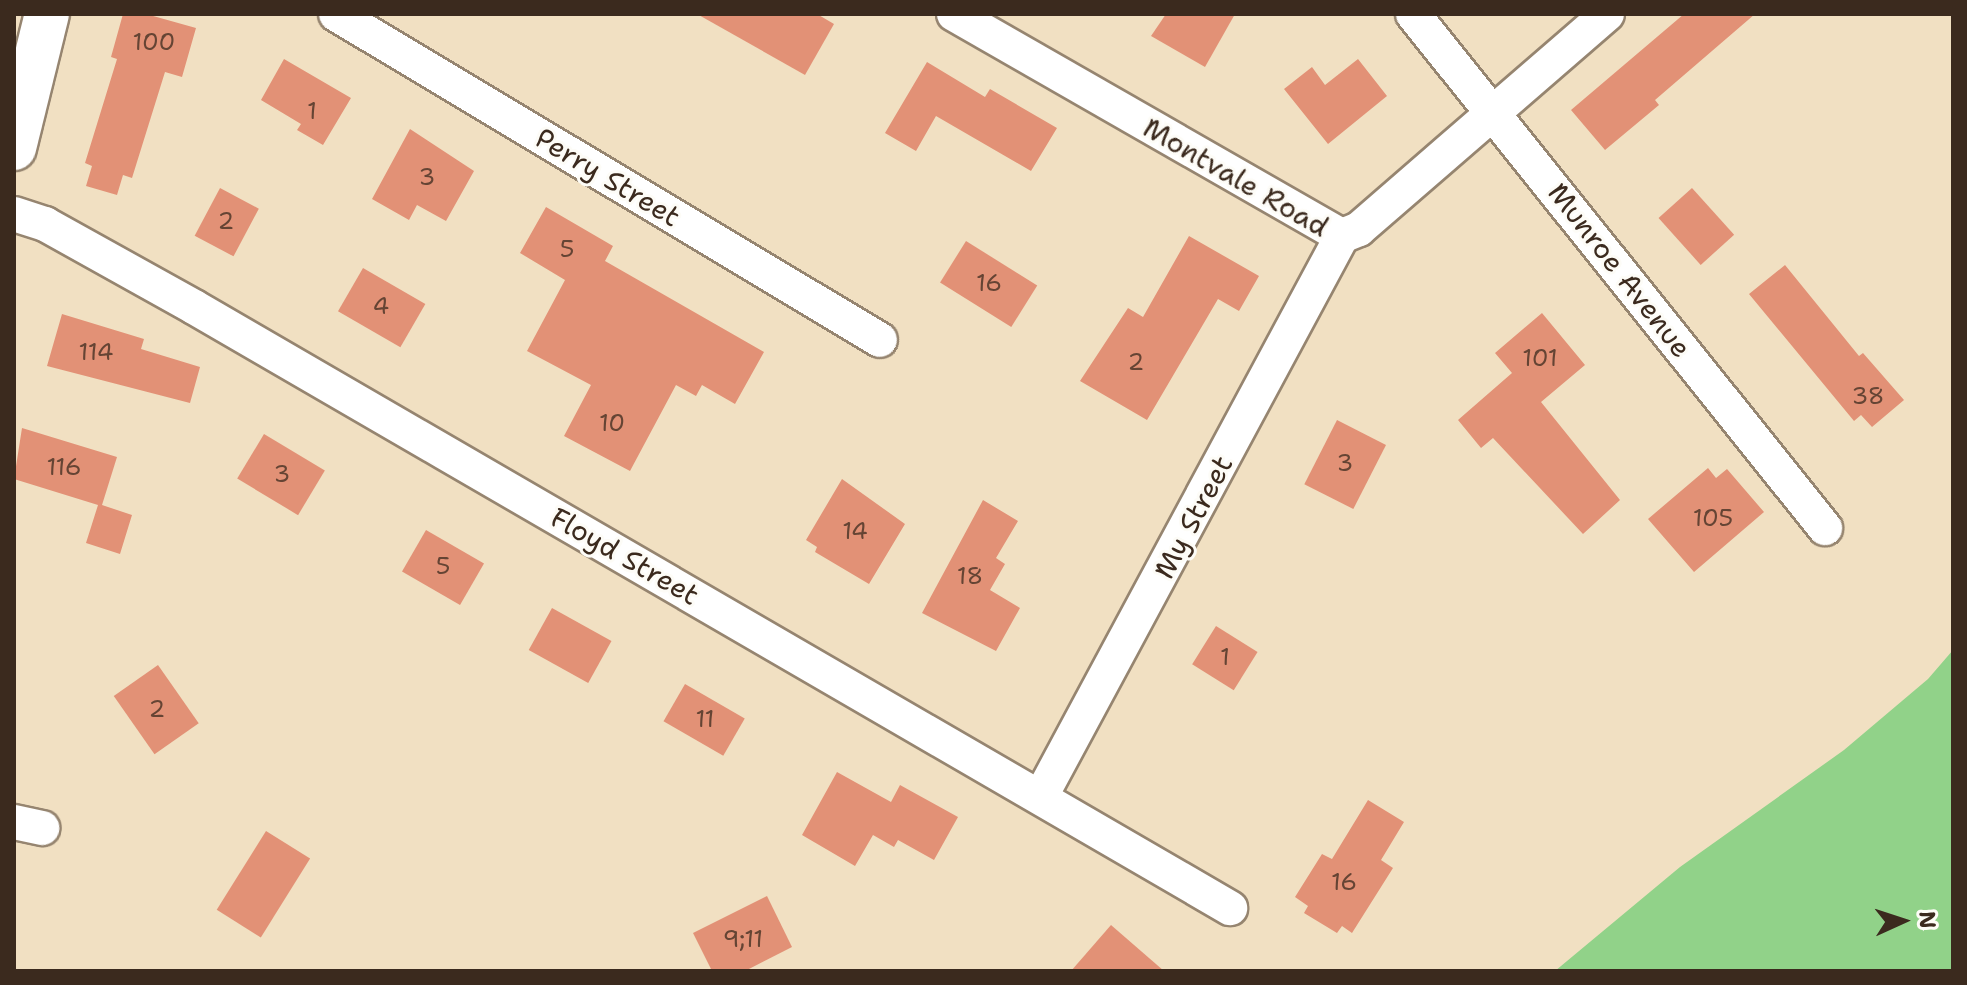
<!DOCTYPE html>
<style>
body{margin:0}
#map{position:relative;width:1967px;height:985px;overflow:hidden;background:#f1e0c2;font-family:"Shantell Sans",sans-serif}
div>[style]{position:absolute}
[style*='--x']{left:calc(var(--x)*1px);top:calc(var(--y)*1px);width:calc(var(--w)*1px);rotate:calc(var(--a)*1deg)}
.green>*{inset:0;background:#91d289}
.building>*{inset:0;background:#e29176;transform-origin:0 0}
.roads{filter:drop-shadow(2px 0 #968570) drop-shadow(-2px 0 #968570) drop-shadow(0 2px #968570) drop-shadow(0 -2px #968570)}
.minor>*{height:34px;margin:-17px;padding:0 17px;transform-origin:17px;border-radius:17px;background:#fff}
.tertiary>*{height:44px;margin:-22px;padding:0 22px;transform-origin:22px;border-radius:22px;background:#fff}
span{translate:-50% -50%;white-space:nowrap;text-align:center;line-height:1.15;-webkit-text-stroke:6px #fdfcf7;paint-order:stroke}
.number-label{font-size:24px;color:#654434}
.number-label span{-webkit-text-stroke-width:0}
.street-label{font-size:28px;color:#3b2a1e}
.frame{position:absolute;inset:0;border:16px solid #3b2a1e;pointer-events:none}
.north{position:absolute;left:1863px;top:881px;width:80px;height:80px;-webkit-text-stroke:6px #fdfcf7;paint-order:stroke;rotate:87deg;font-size:22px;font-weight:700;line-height:32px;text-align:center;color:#3b2a1e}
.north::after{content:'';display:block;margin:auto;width:28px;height:36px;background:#3b2a1e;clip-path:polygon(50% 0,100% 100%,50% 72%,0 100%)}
</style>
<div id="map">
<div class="green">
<div style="clip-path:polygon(1953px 650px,1953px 971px,1555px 971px,1680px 867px,1844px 750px,1928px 679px)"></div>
</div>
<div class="building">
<div style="clip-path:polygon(123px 14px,146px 14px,196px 28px,182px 77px,165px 72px,132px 178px,123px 175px,117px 195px,86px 186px,92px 166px,85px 163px,117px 59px,111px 57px)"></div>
<div style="clip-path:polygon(697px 14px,817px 14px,834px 24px,805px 75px)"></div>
<div style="clip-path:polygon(1166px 14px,1235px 14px,1205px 67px,1151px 36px)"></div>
<div style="clip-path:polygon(1684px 14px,1755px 14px,1655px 100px,1659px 105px,1605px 150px,1571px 110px)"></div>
<div style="clip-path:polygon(284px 59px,351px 98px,323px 145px,297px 130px,301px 124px,261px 100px)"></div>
<div style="clip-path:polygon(1358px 59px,1387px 96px,1328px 144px,1284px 89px,1312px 67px,1325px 85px)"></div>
<div style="clip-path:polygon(927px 62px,985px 97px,990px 89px,1057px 128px,1031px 171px,936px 116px,916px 151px,885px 133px)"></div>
<div style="clip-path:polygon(410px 129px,474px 171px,446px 221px,417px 205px,409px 220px,372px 199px)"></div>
<div style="left:220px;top:188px;width:44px;height:54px;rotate:28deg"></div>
<div style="left:1692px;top:188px;width:63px;height:45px;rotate:48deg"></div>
<div style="clip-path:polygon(546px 207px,613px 246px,605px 261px,764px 352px,735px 404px,702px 385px,696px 396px,676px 385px,630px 471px,564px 436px,591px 385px,527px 351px,565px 280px,520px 253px)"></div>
<div style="clip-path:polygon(1189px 236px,1259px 276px,1239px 311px,1218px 299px,1147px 420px,1080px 381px,1128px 308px,1143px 317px)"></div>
<div style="left:966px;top:241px;width:84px;height:49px;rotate:32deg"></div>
<div style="clip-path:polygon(1785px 265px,1859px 356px,1863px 353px,1904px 400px,1872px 427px,1861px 415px,1854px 421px,1749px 294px)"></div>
<div style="left:363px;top:268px;width:72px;height:50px;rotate:30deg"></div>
<div style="clip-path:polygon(1542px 313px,1585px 365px,1541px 402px,1620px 500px,1583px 534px,1493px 438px,1481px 448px,1458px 420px,1512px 373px,1495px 353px)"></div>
<div style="clip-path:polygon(62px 314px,144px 339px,141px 349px,200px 367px,190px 403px,47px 366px)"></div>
<div style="left:1337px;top:420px;width:55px;height:72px;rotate:27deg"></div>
<div style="clip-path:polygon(22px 428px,117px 457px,102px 505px,132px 515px,120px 554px,86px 543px,98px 505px,14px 479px)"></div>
<div style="left:264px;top:434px;width:71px;height:52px;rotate:31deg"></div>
<div style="clip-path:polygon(1708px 468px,1716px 478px,1727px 469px,1764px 512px,1694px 572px,1648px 519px)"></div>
<div style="clip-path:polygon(842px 479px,905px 524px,869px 584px,815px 552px,817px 547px,806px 540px)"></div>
<div style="clip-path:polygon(983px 500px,1018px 521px,996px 558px,1005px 564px,990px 590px,1020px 608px,996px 651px,922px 613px)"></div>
<div style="left:426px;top:530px;width:67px;height:48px;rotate:30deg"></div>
<div style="left:552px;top:608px;width:68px;height:48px;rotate:29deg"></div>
<div style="left:1216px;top:626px;width:49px;height:45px;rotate:32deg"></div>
<div style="left:158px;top:665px;width:71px;height:54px;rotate:55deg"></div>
<div style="left:685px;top:684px;width:69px;height:43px;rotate:30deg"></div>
<div style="clip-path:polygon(837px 772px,891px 802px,900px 785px,958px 817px,934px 860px,898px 840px,894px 847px,873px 835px,855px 866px,802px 835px)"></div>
<div style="clip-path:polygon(1368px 800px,1404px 822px,1381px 860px,1393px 868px,1352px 933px,1342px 926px,1337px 933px,1304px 913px,1308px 906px,1295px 897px,1322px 854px,1332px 859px)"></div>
<div style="left:266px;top:831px;width:52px;height:93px;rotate:32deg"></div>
<div style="clip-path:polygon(767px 896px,792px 947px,745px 971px,712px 971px,693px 933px)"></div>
<div style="clip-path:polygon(1111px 925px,1164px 971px,1071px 971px)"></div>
</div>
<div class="roads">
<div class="minor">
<div style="--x:336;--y:14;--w:634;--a:30.93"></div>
<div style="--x:954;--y:14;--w:447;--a:29.8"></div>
<div style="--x:1342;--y:236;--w:18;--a:-22"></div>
<div style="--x:1359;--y:229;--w:328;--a:-40.9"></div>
<div style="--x:1413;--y:14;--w:659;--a:51.29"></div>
<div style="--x:14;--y:214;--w:33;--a:18"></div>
<div style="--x:45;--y:224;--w:171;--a:29.1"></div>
<div style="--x:194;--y:307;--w:1198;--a:30.12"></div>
<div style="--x:1041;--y:796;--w:636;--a:-61.74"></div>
<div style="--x:14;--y:822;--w:29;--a:12"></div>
</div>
<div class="tertiary">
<div style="--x:14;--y:148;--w:138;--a:-76.2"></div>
</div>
</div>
<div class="number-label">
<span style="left:154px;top:43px">100</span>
<span style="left:312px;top:112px">1</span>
<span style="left:427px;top:178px">3</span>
<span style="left:226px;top:222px">2</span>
<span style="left:567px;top:250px">5</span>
<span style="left:989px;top:284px">16</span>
<span style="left:381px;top:307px">4</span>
<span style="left:96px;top:353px">114</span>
<span style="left:1540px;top:359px">101</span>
<span style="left:1136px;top:363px">2</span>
<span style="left:1868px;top:397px">38</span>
<span style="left:612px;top:424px">10</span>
<span style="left:1345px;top:464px">3</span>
<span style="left:64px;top:468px">116</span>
<span style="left:282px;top:475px">3</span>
<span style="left:1713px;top:519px">105</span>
<span style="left:855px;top:532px">14</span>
<span style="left:443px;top:567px">5</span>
<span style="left:970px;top:577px">18</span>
<span style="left:1225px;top:658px">1</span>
<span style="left:157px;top:710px">2</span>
<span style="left:705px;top:720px">11</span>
<span style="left:1344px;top:883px">16</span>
<span style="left:743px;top:940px">9;11</span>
</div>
<div class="street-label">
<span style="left:608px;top:177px;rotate:31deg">Perry Street</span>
<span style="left:1236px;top:177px;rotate:30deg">Montvale Road</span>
<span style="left:1620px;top:270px;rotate:52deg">Munroe Avenue</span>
<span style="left:1193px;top:517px;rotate:-62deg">My Street</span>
<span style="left:625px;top:556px;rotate:30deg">Floyd Street</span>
</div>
<div class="frame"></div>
<div class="north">N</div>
</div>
